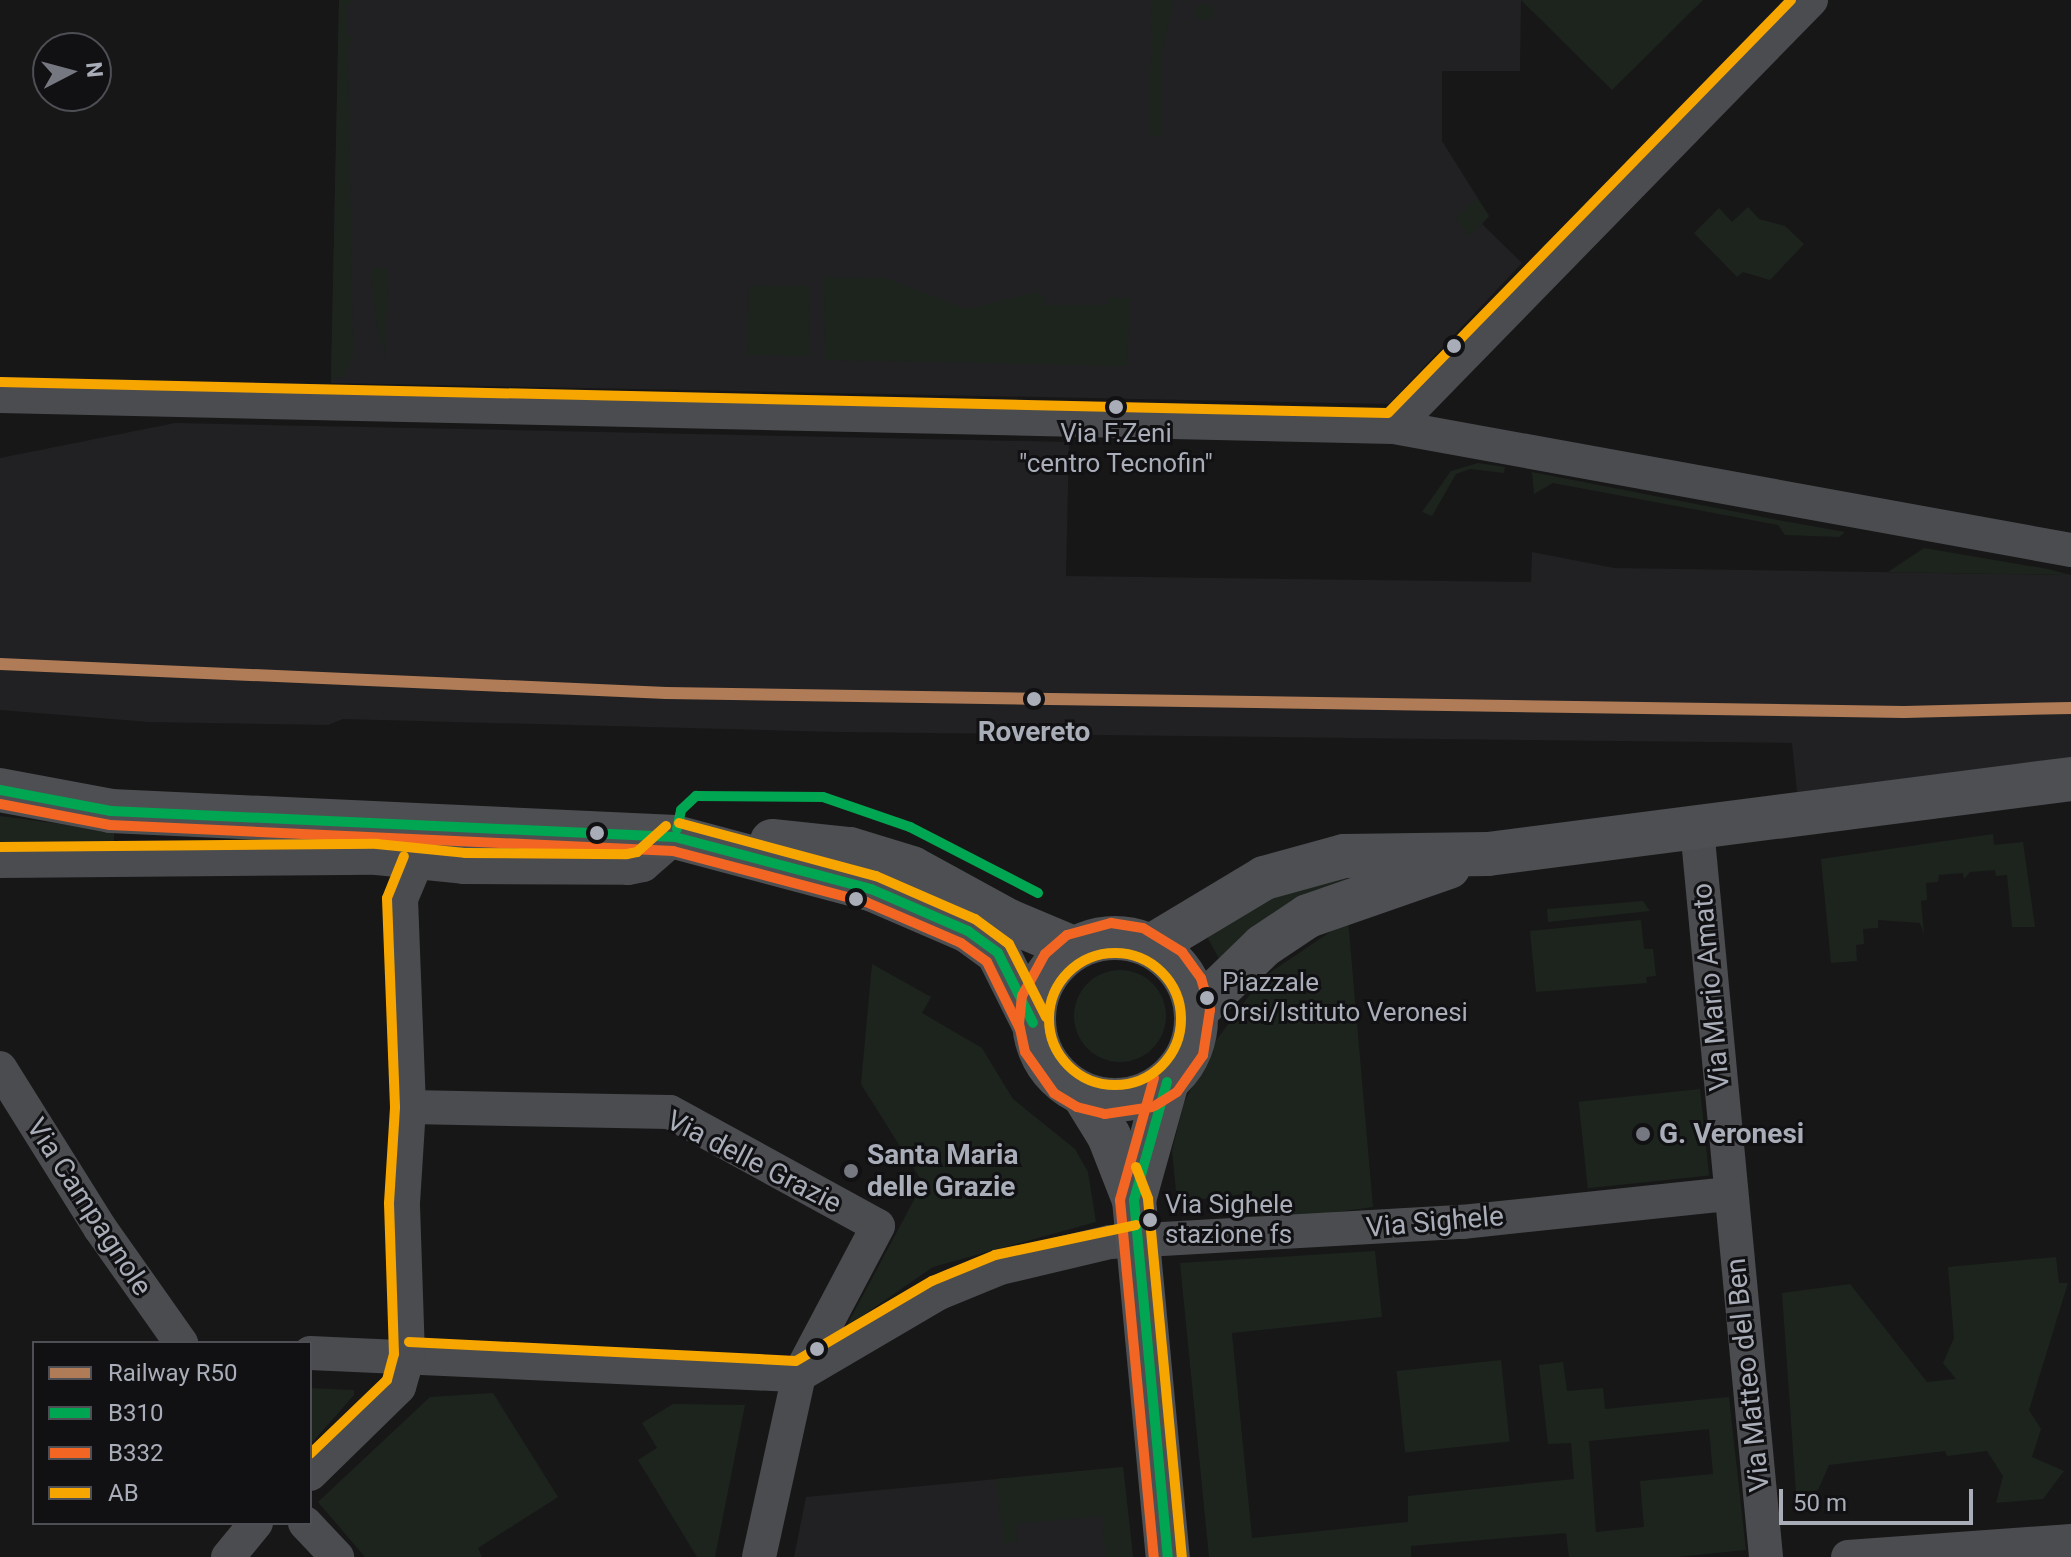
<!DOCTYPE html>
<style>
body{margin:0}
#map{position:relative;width:2071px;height:1557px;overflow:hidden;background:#171717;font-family:Roboto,sans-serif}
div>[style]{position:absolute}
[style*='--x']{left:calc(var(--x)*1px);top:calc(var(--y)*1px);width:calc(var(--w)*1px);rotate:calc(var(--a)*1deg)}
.built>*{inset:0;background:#212123}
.green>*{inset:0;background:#1d241e;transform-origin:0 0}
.round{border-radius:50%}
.minor>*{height:34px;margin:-17px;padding:0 17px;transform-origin:17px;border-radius:17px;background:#4b4c50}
.major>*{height:44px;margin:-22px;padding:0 22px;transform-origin:22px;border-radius:22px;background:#4d4f52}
.major>.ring{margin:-22px;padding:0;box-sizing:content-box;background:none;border:44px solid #4d4f52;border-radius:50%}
.bus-1>*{height:10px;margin:-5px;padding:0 5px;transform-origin:5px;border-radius:5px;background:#00a651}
.bus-2>*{height:10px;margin:-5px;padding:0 5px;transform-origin:5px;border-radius:5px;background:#f26522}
.bus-3>*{height:10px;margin:-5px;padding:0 5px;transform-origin:5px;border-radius:5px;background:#f7a600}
.bus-3>.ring{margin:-5px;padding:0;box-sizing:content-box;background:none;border:10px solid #f7a600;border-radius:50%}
.rail-1>*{height:12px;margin:-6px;padding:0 6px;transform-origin:6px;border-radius:6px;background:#b07c57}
.dots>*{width:22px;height:22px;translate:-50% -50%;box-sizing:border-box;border:4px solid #111113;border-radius:50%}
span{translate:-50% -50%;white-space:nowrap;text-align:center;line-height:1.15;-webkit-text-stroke:6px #111113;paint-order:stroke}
.bus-label{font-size:26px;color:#a8adb8}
.left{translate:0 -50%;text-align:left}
.stop-label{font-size:28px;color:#a8adb8;font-weight:700}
.street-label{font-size:28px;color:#a8adb8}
.poi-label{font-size:28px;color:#a8adb8;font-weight:700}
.legend{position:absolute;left:32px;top:1341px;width:280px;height:184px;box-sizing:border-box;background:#111113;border:2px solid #4d4f55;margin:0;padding:10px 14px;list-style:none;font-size:24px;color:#a8adb8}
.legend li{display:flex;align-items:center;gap:16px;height:40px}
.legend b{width:40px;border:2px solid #4d4f55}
.north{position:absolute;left:32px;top:32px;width:80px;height:80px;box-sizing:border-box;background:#111113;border:2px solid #4d4f55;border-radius:50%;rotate:84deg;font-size:22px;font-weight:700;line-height:32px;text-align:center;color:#a8adb8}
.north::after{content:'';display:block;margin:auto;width:28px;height:36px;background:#757880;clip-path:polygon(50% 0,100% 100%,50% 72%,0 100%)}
.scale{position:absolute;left:1779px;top:1489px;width:194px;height:36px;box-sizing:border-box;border:4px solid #a8adb8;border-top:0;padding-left:10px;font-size:24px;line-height:28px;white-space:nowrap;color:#a8adb8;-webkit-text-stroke:6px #111113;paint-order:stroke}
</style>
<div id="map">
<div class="built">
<div style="clip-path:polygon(339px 0,1521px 0,1520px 71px,1442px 71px,1442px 141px,1489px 216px,1482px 224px,1522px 263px,1389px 404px,331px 383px)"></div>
<div style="clip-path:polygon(175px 423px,1069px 442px,1066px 576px,1531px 582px,1532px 552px,1614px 568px,2071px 575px,2071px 758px,1797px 792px,1792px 743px,838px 732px,343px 719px,328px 725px,149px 722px,0 710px,0 458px)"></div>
<div style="clip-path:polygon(1123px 1467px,1133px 1557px,794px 1557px,806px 1497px)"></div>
</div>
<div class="green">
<div style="clip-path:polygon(339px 0,354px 0,348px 5px,348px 36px,353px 36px,348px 48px,353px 355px,344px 376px,331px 379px)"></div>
<div style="clip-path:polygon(1152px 0,1174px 0,1161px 54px,1161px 134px,1156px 138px,1149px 132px)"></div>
<div style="clip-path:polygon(1521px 0,1703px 0,1612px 90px)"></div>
<div class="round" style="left:1195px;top:3px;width:18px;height:18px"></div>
<div style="clip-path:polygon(1477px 198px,1489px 216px,1469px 237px,1456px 217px)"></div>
<div style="clip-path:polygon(1748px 207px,1759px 219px,1785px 226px,1804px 244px,1770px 280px,1743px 272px,1737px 277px,1694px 233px,1719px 208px,1732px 222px)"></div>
<div style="clip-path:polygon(371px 268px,388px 268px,385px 357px,377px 327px)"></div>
<div style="clip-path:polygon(824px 277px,886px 278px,966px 309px,1036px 292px,1045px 297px,1046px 305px,1108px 305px,1109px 297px,1130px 298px,1127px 366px,825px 360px)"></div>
<div style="left:749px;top:285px;width:61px;height:70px;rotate:1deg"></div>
<div style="clip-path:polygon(1478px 463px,1505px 467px,1504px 473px,1470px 469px,1456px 474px,1432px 516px,1422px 512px,1451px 471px)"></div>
<div style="clip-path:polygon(1532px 472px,1778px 520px,1845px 532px,1839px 537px,1785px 535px,1778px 525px,1553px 483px,1534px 494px)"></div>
<div style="clip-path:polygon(1924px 548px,2048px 569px,2071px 575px,1888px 572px)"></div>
<div style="clip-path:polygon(0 816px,114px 831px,114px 847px,0 848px)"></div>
<div style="clip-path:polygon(1993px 834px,1994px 845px,2023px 842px,2035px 927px,2012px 927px,2007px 875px,1996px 876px,1995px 870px,1970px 872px,1964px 879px,1963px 873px,1939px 875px,1938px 882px,1926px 883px,1927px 900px,1921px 901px,1924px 934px,1920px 923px,1878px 920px,1878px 928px,1863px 929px,1864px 944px,1856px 945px,1857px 961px,1831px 963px,1821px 859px)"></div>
<div style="clip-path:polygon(1364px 870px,1222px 964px,1205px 933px,1258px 901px)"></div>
<div style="clip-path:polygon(1643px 901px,1650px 911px,1548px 922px,1547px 909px)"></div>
<div style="clip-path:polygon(1348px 920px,1373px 1207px,1248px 1224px,1244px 1194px,1177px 1202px,1172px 1150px,1184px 1103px,1215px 1042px,1262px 978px)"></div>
<div style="clip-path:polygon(1641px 920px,1644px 949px,1653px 949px,1656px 976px,1646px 977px,1647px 983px,1536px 992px,1530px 931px)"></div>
<div style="clip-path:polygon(872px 964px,931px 997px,922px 1013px,982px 1048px,1013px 1099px,1075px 1149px,1088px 1172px,1096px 1222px,933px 1267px,846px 1327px,923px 1183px,861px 1084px)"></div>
<div class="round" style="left:1074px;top:970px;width:92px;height:92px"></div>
<div style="left:1700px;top:1089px;width:87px;height:122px;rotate:84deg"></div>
<div style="clip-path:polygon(evenodd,1375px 1251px,1382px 1317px,1232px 1333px,1252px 1538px,1408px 1522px,1408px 1496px,1574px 1479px,1571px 1443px,1548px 1444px,1539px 1365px,1563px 1362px,1567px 1391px,1603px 1388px,1605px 1409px,1729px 1397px,1746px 1550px,1677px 1557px,1569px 1557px,1566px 1533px,1411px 1546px,1411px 1557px,1209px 1557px,1180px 1263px,1375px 1251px,1709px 1429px,1713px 1474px,1640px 1481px,1644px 1527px,1596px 1532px,1589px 1441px,1709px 1429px)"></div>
<div style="clip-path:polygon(2056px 1257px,2059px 1283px,2068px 1283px,2029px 1410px,2041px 1429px,2032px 1457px,2064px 1471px,2043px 1499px,1996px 1503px,2003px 1476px,1987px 1451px,1947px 1456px,1945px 1451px,1829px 1465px,1818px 1490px,1796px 1493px,1782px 1293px,1850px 1284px,1927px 1382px,1956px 1379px,1943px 1363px,1954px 1338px,1948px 1267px)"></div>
<div style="left:1501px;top:1360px;width:82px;height:105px;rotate:84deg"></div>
<div style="clip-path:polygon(310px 1388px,354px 1390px,354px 1395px,310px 1445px)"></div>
<div style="clip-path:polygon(493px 1393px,558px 1497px,478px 1548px,482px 1557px,365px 1557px,318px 1502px,430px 1397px)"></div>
<div style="clip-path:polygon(673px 1404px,745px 1405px,715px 1557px,697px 1557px,638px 1460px,657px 1448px,642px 1423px)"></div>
<div style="clip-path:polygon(1123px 1467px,1133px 1557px,1106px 1557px,1102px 1516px,1016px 1524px,1017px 1542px,1004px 1543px,996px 1479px)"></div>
</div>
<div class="minor">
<div style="--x:0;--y:396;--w:1394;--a:1.27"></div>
<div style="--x:1394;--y:427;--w:688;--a:10.3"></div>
<div style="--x:1394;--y:427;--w:597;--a:-45.68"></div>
<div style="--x:1697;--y:828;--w:732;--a:84.59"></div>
<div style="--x:0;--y:861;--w:377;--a:-0.5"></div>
<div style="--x:377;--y:858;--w:87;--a:5.9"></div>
<div style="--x:464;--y:867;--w:164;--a:0.3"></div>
<div style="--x:628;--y:868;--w:15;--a:-11"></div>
<div style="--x:643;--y:865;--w:43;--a:-41.2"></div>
<div style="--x:0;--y:1068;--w:189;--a:58"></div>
<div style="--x:100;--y:1228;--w:141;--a:54.8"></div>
<div style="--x:409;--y:1107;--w:261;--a:1.1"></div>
<div style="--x:670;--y:1112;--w:237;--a:28.7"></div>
<div style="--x:878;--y:1226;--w:169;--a:117.9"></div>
<div style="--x:799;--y:1375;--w:186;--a:102.4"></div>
<div style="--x:310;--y:1353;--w:489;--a:2.6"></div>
<div style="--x:799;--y:1375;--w:162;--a:-30.4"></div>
<div style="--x:939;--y:1293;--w:66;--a:-22.3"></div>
<div style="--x:1000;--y:1268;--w:113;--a:-13.3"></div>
<div style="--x:1110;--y:1242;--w:353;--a:-3.3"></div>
<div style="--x:1462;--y:1222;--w:269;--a:-6"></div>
<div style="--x:310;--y:1474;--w:124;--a:-44.3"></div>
<div style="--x:399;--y:1387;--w:32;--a:-74"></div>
<div style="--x:408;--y:1356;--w:153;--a:-91.9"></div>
<div style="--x:403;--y:1203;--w:96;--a:-86.4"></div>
<div style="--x:409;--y:1107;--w:208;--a:-92.2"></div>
<div style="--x:401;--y:899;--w:41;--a:-67.2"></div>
<div style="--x:305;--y:1523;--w:47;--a:46.7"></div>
<div style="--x:228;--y:1557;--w:44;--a:-50.5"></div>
<div style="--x:1848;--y:1557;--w:224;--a:-4.1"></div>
</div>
<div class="major">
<div style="--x:0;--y:790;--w:113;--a:10.7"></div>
<div style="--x:111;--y:811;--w:565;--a:2.64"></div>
<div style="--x:675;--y:837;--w:203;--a:14.9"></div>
<div style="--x:871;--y:889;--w:106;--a:23.4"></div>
<div style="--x:968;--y:931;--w:37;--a:36"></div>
<div style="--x:998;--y:953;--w:78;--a:63.4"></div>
<div style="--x:772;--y:841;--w:78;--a:5.9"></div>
<div style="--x:850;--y:849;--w:65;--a:17"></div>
<div style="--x:912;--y:868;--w:111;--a:28.7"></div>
<div style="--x:1009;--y:921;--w:69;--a:22.9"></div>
<div class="ring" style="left:1034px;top:938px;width:118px;height:118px"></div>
<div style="--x:1151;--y:946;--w:132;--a:-31"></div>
<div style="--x:1264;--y:878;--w:83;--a:-15.4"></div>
<div style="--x:1344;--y:856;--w:144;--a:-0.8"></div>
<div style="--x:1488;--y:854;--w:588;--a:-7.33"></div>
<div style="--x:1196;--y:1011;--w:93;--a:-44.1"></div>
<div style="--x:1263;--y:946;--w:54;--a:-33.7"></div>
<div style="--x:1308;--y:916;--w:149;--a:-19.2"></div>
<div style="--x:1083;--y:1094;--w:49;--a:58.2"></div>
<div style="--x:1109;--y:1136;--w:69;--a:68.7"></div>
<div style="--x:1134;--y:1200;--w:359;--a:84.6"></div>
<div style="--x:1134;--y:1200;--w:123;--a:-74.4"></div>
</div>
<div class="bus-1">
<div style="--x:0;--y:790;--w:113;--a:10.7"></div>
<div style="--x:111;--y:811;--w:565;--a:2.64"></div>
<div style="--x:675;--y:837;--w:203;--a:14.9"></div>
<div style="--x:871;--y:889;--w:106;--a:23.4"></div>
<div style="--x:968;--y:931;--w:37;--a:36"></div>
<div style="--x:998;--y:953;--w:78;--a:63.4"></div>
<div style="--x:677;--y:829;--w:19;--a:-78"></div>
<div style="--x:681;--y:810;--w:21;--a:-43"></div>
<div style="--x:696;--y:796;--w:127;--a:0.5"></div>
<div style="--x:823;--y:797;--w:92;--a:19"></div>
<div style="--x:910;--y:827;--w:144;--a:27.3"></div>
<div style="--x:1167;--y:1082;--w:123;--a:105.6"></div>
<div style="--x:1134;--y:1200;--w:359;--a:84.6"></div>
</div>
<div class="bus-2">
<div style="--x:0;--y:804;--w:112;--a:10.8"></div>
<div style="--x:110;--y:825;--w:564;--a:2.64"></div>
<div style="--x:673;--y:851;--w:200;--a:14.8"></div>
<div style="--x:866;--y:902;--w:103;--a:23.3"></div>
<div style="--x:961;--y:943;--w:32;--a:36"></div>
<div style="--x:987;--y:962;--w:75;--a:63.8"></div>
<div style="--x:1154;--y:1078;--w:127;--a:105.6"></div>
<div style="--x:1120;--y:1200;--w:359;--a:84.6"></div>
<div style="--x:1152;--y:1107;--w:48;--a:171.5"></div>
<div style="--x:1105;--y:1114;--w:29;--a:-166"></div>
<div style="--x:1077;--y:1107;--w:27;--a:-149"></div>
<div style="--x:1054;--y:1093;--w:50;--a:-125.3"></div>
<div style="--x:1025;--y:1052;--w:29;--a:-102"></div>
<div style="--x:1019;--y:1024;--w:28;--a:-84"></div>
<div style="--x:1022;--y:996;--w:48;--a:-61.3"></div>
<div style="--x:1045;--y:954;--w:29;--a:-41"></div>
<div style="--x:1067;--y:935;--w:46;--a:-15.3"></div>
<div style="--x:1111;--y:923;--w:32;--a:9"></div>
<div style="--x:1143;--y:928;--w:46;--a:31.6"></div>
<div style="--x:1182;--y:952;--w:32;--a:54"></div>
<div style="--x:1201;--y:978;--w:33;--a:74"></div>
<div style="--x:1210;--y:1010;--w:46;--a:98.8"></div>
<div style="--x:1203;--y:1055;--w:45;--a:125.1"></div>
<div style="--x:1177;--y:1092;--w:26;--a:148"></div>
</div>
<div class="bus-3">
<div style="--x:0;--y:382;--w:1388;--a:1.28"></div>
<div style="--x:1388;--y:413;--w:577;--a:-45.7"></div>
<div style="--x:679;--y:823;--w:204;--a:15.1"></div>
<div style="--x:876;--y:876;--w:108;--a:23.5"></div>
<div style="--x:975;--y:919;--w:42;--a:36.3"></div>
<div style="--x:1009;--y:944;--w:82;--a:63.1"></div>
<div style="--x:0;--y:847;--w:377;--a:-0.5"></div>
<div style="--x:377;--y:844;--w:88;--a:5.8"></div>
<div style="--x:465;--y:853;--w:162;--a:0.4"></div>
<div style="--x:627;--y:854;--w:10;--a:-11"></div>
<div style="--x:637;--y:852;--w:39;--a:-42"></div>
<div class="ring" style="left:1049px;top:953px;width:122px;height:122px"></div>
<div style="--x:1136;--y:1167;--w:34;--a:69"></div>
<div style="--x:1148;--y:1199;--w:359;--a:84.6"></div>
<div style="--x:409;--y:1342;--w:387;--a:2.8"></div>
<div style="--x:796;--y:1361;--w:158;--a:-30.5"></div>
<div style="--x:932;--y:1281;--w:68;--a:-22.4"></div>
<div style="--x:995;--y:1255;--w:144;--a:-12"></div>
<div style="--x:310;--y:1454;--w:107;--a:-43.9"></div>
<div style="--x:387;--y:1380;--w:27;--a:-75"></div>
<div style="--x:394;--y:1354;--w:151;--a:-91.9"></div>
<div style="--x:389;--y:1203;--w:96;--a:-86.4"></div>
<div style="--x:395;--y:1107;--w:209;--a:-92.2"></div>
<div style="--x:387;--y:898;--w:45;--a:-68"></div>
</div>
<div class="rail-1">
<div style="--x:0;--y:664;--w:667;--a:2.49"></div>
<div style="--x:666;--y:693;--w:1238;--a:0.88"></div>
<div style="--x:1904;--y:712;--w:167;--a:-1.4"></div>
</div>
<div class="dots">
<div style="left:1454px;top:346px;background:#a8adb8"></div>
<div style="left:1116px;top:407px;background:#a8adb8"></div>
<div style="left:1034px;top:699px;background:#a8adb8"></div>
<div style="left:597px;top:833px;background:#a8adb8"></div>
<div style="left:856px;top:899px;background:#a8adb8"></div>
<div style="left:1207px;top:998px;background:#a8adb8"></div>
<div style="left:1643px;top:1134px;background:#757880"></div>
<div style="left:851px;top:1171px;background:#757880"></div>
<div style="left:1150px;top:1220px;background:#a8adb8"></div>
<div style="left:817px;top:1349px;background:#a8adb8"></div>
</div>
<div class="bus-label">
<span style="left:1116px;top:449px">Via F.Zeni<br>"centro Tecnofin"</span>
<span class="left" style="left:1222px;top:998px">Piazzale<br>Orsi/Istituto Veronesi</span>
<span class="left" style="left:1165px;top:1220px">Via Sighele<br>stazione fs</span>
</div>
<div class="stop-label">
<span style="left:1034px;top:732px">Rovereto</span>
</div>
<div class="street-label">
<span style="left:1711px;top:987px;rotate:-95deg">Via Mario Amato</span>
<span style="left:754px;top:1162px;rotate:27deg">Via delle Grazie</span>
<span style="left:89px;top:1207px;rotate:57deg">Via Campagnole</span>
<span style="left:1435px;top:1222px;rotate:-5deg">Via Sighele</span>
<span style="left:1748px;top:1375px;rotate:-96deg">Via Matteo del Ben</span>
</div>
<div class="poi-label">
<span class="left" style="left:1659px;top:1134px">G. Veronesi</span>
<span class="left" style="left:867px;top:1171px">Santa Maria<br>delle Grazie</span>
</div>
<ul class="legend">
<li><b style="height:10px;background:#b07c57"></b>Railway R50</li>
<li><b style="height:10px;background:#00a651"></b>B310</li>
<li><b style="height:10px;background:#f26522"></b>B332</li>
<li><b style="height:10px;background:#f7a600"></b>AB</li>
</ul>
<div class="north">N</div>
<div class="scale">50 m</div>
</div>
